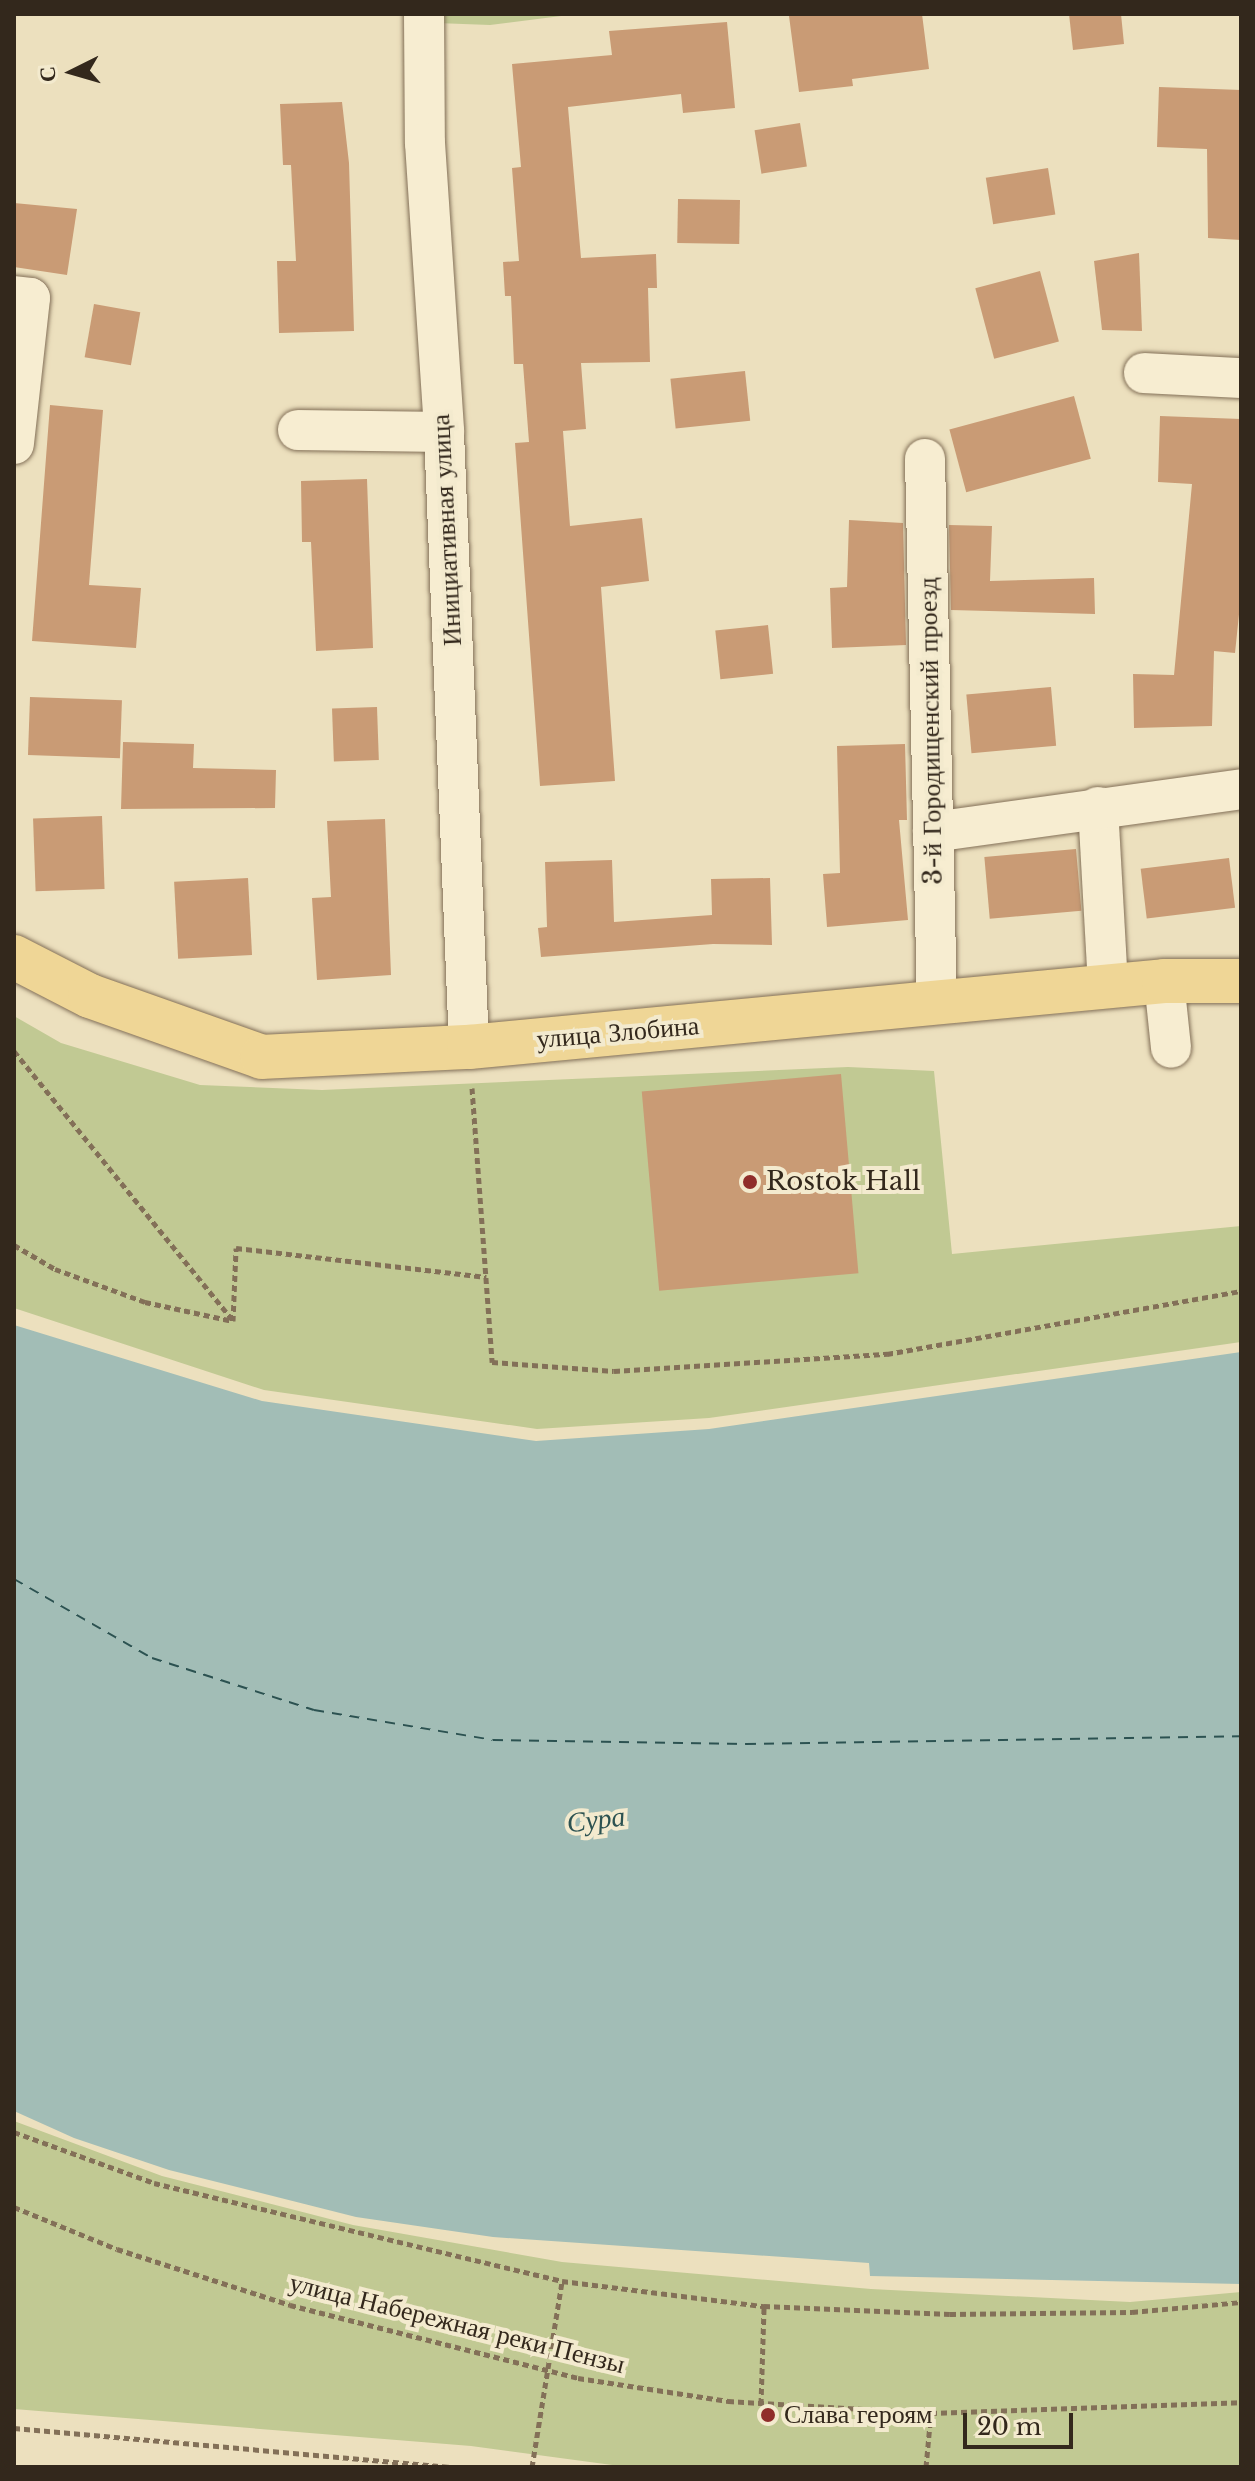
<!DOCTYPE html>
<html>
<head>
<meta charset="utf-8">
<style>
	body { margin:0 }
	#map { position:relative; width:1255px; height:2481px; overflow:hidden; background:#ece0be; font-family:"Libre Baskerville",serif }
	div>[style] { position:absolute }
	.green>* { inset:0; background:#c1c993 }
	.water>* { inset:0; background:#a2bdb6 }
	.ferry>* { height:2px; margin-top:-1px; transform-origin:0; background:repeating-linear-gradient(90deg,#2c5251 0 10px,transparent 0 18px) }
	.building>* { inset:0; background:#c99b75; transform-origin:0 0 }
	.path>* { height:5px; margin-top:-2.5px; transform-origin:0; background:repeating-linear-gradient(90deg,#837058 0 6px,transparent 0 10px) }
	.roads { filter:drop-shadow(0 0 2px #837058) drop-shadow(0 0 2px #837058) }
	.minor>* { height:40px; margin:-20px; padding:0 20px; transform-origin:20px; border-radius:20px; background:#f7edd1 }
	.major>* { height:44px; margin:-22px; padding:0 22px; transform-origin:22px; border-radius:22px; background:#efd696 }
	.dots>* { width:22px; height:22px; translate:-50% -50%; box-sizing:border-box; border:4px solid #f3eace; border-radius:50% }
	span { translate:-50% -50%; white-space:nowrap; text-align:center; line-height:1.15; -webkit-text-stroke:8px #f3eace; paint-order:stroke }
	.street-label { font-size:26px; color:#33281c }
	.poi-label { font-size:26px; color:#33281c }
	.left { translate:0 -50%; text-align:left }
	.water-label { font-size:28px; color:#2c5251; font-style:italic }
	.frame { position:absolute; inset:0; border:16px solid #33281c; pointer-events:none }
	.north { position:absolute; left:32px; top:32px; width:80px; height:80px; -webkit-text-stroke:6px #f3eace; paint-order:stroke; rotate:265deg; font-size:22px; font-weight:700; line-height:32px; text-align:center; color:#33281c }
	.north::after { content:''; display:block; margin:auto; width:28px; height:36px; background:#33281c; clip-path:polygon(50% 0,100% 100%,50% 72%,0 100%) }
	.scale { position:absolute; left:963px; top:2413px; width:110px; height:36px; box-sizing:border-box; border:4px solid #33281c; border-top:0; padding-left:10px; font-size:24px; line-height:28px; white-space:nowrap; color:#33281c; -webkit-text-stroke:6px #f3eace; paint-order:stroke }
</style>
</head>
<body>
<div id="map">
	<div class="green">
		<i style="clip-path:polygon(436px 14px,577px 14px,490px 25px,436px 23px)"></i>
		<i style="clip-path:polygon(14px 1016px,61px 1043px,200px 1085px,322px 1090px,848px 1067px,934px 1071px,952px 1254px,1241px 1226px,1241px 1342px,709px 1418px,537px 1429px,264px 1390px,14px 1308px)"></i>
		<i style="clip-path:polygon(14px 2121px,162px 2176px,353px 2225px,562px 2262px,871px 2289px,1130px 2302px,1241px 2292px,1241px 2467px,627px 2467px,471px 2446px,14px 2409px)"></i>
	</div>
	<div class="water">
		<i style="clip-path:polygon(14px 1325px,262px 1401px,536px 1441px,709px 1429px,1241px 1352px,1241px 2284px,870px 2276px,869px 2263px,493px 2237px,356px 2217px,169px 2170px,74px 2138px,14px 2111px)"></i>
	</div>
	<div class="ferry">
		<i style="left:14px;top:1579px;width:159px;rotate:29.8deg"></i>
		<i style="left:152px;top:1658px;width:170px;rotate:17.8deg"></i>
		<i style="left:314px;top:1710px;width:181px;rotate:9.5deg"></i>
		<i style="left:493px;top:1740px;width:253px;rotate:0.9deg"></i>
		<i style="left:746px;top:1744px;width:495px;rotate:-0.9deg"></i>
	</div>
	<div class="building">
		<i style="clip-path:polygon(837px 14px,922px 14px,929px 69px,852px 79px,853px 86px,799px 92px,789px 16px)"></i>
		<i style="clip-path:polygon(1069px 14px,1121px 14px,1124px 44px,1073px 50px)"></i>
		<i style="clip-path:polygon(727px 22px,735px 108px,683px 113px,681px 94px,568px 107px,581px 258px,656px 254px,657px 288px,648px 288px,650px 362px,581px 363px,586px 429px,563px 431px,570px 526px,642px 518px,649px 581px,601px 587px,615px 781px,540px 786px,515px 443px,529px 442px,523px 364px,514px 364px,511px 296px,505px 296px,503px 262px,519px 261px,512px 168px,521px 167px,512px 64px,612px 55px,609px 31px)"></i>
		<i style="clip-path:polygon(1159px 87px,1241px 90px,1241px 240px,1208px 238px,1207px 149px,1157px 147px)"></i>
		<i style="clip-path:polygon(342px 102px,349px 163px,354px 331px,279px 333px,277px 261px,296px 261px,291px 165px,283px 165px,280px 104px)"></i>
		<i style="left:800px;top:123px;width:44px;height:46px;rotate:81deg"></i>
		<i style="left:1048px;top:168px;width:47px;height:63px;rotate:81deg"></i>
		<i style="left:678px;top:199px;width:62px;height:44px;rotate:1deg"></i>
		<i style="clip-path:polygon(14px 203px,77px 209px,67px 275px,14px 267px)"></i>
		<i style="clip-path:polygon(1139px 253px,1142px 331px,1102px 330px,1094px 261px)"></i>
		<i style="left:1040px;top:271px;width:73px;height:67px;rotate:75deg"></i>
		<i style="left:94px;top:304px;width:47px;height:54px;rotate:10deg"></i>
		<i style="left:745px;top:371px;width:50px;height:75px;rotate:84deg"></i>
		<i style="left:1074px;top:396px;width:65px;height:129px;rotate:75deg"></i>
		<i style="clip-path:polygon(50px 405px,103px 410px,89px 585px,141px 588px,136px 648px,32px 641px)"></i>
		<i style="clip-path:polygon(1160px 416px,1241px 419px,1241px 595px,1235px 653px,1214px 651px,1212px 726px,1134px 728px,1133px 674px,1174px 675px,1192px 484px,1158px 482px)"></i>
		<i style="clip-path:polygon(367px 479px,373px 648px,316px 651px,311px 542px,302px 542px,301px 481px)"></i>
		<i style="clip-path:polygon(849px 520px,903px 523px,906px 645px,832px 648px,830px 588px,847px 587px)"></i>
		<i style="clip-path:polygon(949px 525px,992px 526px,990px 581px,1094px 578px,1095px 614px,951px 610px)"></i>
		<i style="left:768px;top:625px;width:49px;height:53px;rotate:84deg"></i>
		<i style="left:1051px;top:687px;width:59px;height:85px;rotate:85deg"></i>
		<i style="left:30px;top:697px;width:92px;height:58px;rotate:2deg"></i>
		<i style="left:377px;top:707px;width:53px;height:45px;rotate:88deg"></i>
		<i style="clip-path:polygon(123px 742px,194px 744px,193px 768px,276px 770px,275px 808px,121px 809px)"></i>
		<i style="clip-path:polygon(905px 744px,907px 820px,899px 820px,908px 920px,827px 927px,823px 874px,840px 873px,837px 746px)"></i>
		<i style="left:102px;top:816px;width:73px;height:69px;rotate:88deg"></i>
		<i style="clip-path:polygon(385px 819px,391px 975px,317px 980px,312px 898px,331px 897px,327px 821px)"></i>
		<i style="left:1076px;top:849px;width:62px;height:92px;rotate:85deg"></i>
		<i style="left:1229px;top:858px;width:50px;height:89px;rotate:83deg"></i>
		<i style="clip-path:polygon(612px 860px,614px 922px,712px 915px,711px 879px,770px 878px,772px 945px,713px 944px,541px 957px,538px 928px,547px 927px,545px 862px)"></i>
		<i style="left:248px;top:878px;width:77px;height:74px;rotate:87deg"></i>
		<i style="left:841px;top:1074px;width:200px;height:200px;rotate:85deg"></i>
	</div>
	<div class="path">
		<i style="left:14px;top:1051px;width:347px;rotate:50.9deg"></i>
		<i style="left:472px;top:1088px;width:275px;rotate:85.8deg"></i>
		<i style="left:492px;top:1362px;width:122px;rotate:4.2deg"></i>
		<i style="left:614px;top:1371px;width:274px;rotate:-3.6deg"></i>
		<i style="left:887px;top:1354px;width:360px;rotate:-10.1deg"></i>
		<i style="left:14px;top:1245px;width:48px;rotate:30.3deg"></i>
		<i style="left:55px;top:1269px;width:96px;rotate:20.1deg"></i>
		<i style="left:145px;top:1302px;width:90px;rotate:12.2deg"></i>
		<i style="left:233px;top:1321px;width:73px;rotate:-87.6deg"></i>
		<i style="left:236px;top:1248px;width:252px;rotate:6.6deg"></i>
		<i style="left:14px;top:2132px;width:149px;rotate:20deg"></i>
		<i style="left:154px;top:2183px;width:420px;rotate:13.5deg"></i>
		<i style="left:562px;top:2281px;width:204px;rotate:7.1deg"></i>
		<i style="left:764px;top:2306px;width:186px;rotate:2.5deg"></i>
		<i style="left:950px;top:2314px;width:182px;rotate:-0.6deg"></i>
		<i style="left:1132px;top:2312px;width:109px;rotate:-5.2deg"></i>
		<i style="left:14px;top:2207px;width:111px;rotate:22.2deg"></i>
		<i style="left:117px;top:2249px;width:182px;rotate:17.9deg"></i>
		<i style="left:290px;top:2305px;width:297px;rotate:14.2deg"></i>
		<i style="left:578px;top:2378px;width:152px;rotate:8.7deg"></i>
		<i style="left:728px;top:2401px;width:203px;rotate:3.4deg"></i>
		<i style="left:931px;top:2413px;width:310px;rotate:-2deg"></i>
		<i style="left:761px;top:2404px;width:98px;rotate:-88.2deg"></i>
		<i style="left:14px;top:2428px;width:438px;rotate:5.1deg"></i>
		<i style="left:532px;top:2467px;width:188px;rotate:-80.8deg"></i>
		<i style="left:926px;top:2467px;width:54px;rotate:-84.7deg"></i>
	</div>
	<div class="roads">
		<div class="minor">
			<i style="left:424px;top:14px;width:129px;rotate:89.6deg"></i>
			<i style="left:425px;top:143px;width:290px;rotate:86.2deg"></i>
			<i style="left:444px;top:432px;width:616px;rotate:87.67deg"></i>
			<i style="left:14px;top:296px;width:16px;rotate:7deg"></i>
			<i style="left:30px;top:298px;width:147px;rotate:96.3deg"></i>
			<i style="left:1144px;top:373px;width:97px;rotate:3deg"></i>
			<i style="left:298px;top:430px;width:146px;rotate:0.8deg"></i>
			<i style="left:925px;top:459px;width:545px;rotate:88.74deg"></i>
			<i style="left:1098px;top:807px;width:180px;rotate:86.8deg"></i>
			<i style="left:933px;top:832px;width:311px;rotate:-7.9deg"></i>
			<i style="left:1164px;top:981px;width:67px;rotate:84deg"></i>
		</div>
		<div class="major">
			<i style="left:14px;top:957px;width:85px;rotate:27.2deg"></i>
			<i style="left:90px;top:996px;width:182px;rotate:19.5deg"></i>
			<i style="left:262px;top:1057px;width:207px;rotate:-2.8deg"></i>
			<i style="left:469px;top:1047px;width:698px;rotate:-5.42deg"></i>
			<i style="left:1164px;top:981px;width:77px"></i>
		</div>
	</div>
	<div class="dots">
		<i style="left:750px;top:1182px;background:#902d2a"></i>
		<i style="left:768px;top:2415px;background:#902d2a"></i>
	</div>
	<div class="street-label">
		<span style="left:447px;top:530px;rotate:-93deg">Инициативная улица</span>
		<span style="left:931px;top:731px;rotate:-91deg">3-й Городищенский проезд</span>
		<span style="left:618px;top:1033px;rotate:-5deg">улица Злобина</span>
		<span style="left:457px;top:2324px;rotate:14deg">улица Набережная реки Пензы</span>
	</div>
	<div class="poi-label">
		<span class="left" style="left:766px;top:1182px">Rostok Hall</span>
		<span class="left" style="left:784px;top:2415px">Слава героям</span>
	</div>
	<div class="water-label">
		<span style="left:596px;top:1820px;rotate:-7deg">Сура</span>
	</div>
	<div class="frame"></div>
	<div class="north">С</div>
	<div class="scale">20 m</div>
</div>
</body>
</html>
